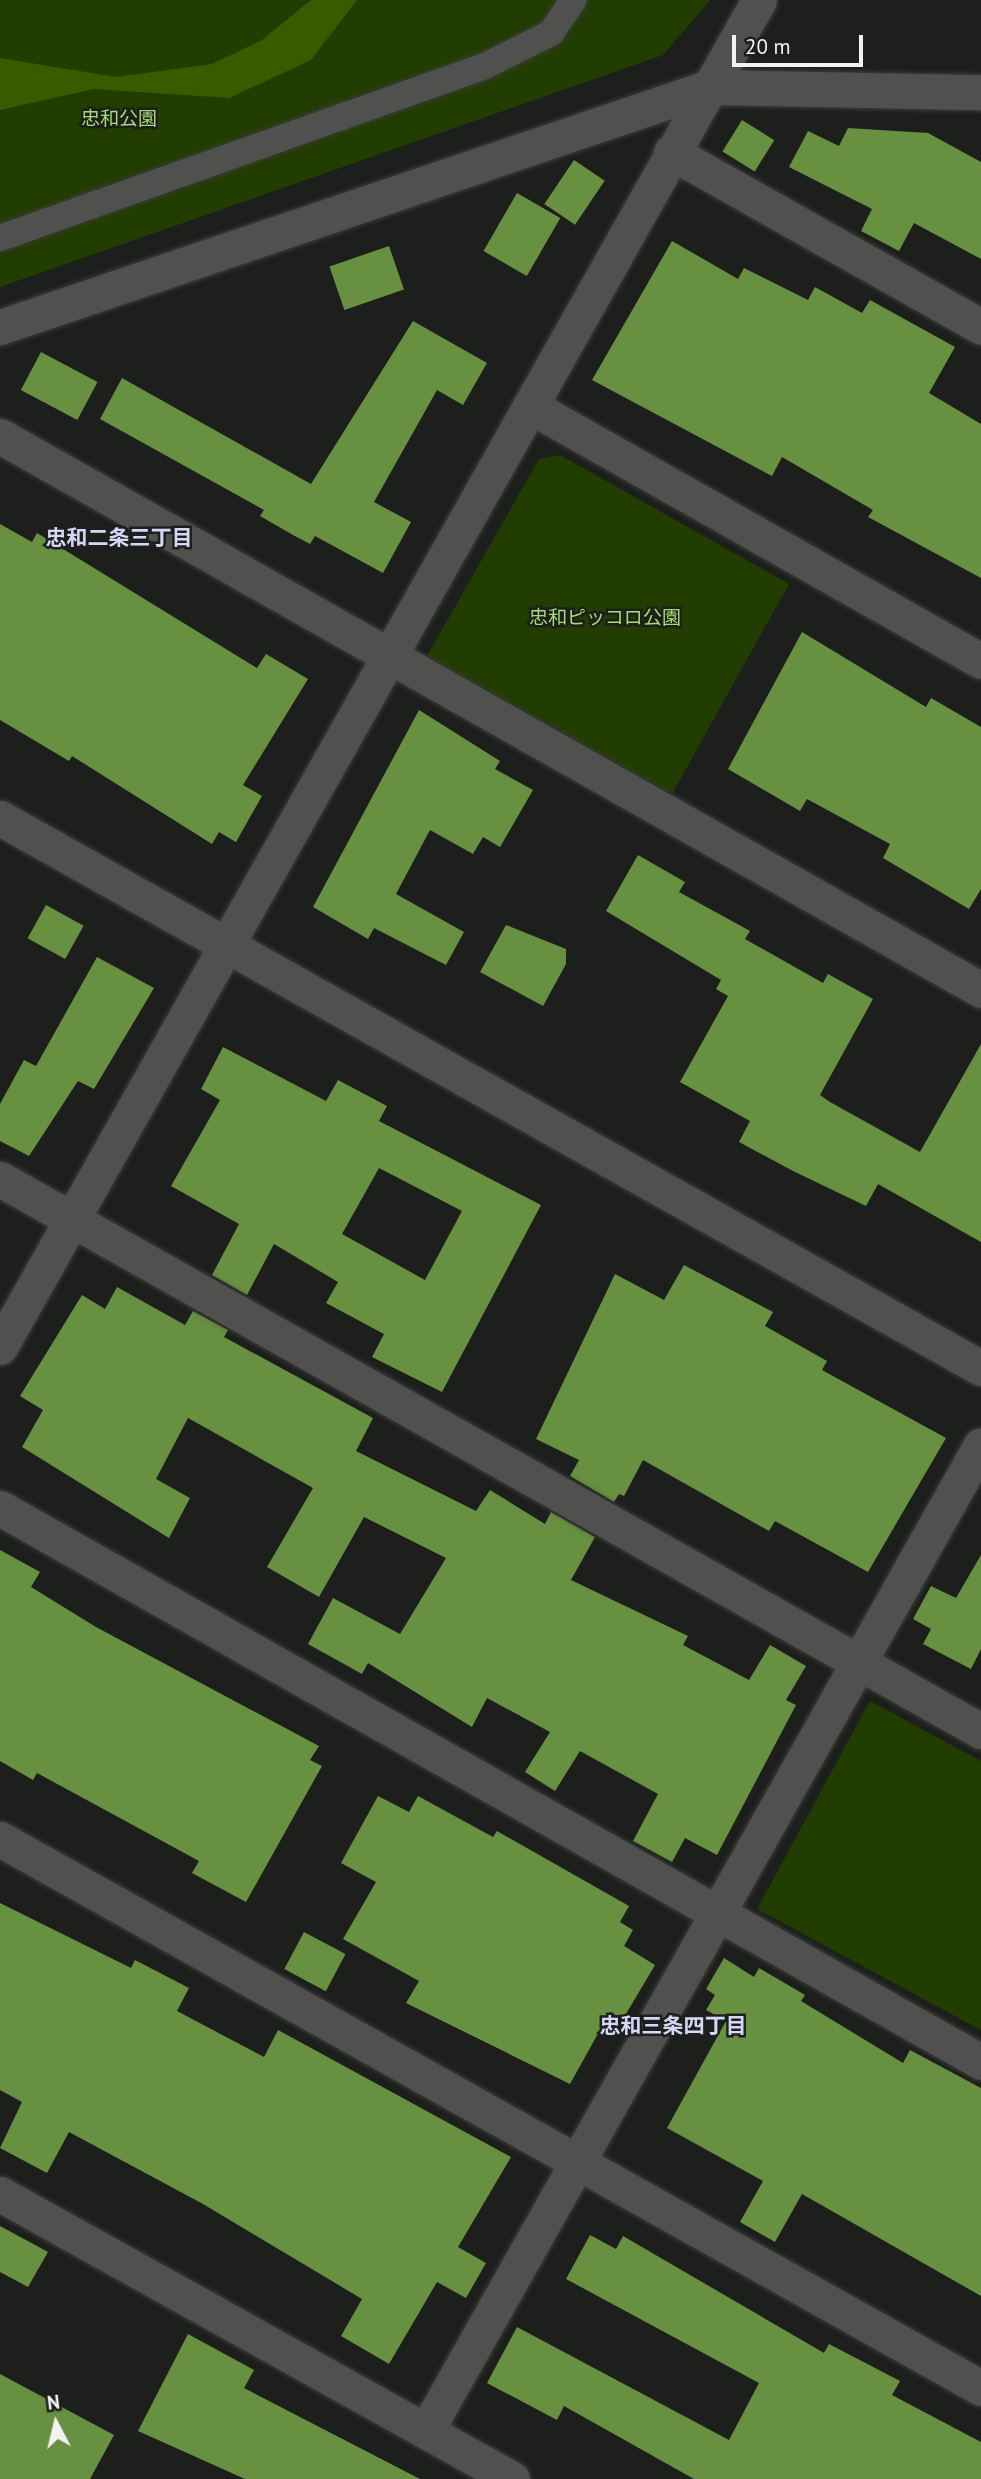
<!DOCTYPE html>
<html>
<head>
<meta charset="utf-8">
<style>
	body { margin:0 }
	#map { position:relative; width:981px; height:2479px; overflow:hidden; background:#1d1f1c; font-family:"PT Sans","Noto Sans JP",sans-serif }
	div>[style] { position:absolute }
	.green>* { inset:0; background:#223d00 }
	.water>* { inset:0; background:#375c00 }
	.building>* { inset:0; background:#679040; transform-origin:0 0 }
	.roads { filter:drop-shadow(0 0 2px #3b3d3a) drop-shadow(0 0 2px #3b3d3a) }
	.pedestrian>* { height:26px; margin:-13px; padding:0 13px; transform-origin:13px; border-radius:13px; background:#50514f }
	.minor>* { height:35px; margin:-17.5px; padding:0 17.5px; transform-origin:17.5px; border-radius:17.5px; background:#50514f }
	span { translate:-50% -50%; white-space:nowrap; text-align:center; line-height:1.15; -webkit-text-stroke:5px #1d1f1c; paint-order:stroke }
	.park-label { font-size:19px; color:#a6dd72 }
	.neighbourhood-label { font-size:21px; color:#d5d7f4; font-weight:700 }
	.north { position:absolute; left:21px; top:2388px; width:70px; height:70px; -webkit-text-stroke:5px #1d1f1c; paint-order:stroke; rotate:353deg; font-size:19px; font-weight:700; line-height:28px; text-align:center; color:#f2f3f1 }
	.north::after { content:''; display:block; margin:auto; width:24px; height:32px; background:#f2f3f1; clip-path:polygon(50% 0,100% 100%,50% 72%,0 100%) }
	.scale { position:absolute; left:732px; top:35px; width:131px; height:32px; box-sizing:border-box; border:4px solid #f2f3f1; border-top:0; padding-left:9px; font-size:21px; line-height:24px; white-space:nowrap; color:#f2f3f1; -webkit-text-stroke:5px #1d1f1c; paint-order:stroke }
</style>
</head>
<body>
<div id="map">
	<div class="green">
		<i style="clip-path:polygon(0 0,710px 0,663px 55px,0 287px)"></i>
		<i style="clip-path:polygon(560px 455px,789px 584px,672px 794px,427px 656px,539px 459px)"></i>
		<i style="clip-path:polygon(870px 1701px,981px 1761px,981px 2030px,757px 1909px)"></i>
	</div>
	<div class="water">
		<i style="clip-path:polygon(311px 0,357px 0,311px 60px,229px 98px,94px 89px,0 110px,0 58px,116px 77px,212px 64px,262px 40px)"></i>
	</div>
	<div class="building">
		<i style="left:742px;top:120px;width:38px;height:37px;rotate:32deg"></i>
		<i style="clip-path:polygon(848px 128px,928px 133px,981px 162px,981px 259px,914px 223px,899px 251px,861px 231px,872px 209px,789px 167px,808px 131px,839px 146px)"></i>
		<i style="left:574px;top:160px;width:37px;height:53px;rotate:34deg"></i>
		<i style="left:517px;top:193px;width:50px;height:67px;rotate:30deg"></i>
		<i style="clip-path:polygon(672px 241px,738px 279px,744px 268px,808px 300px,815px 287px,862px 313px,870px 300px,955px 347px,929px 393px,981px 424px,981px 578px,868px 517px,873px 510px,782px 457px,772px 476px,592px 380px)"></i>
		<i style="left:389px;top:246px;width:46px;height:63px;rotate:71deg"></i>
		<i style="clip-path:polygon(413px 321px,487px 363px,463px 405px,437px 390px,374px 502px,411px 522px,383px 573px,315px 536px,310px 544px,293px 535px,260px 516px,264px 510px,100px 419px,122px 378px,311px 484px)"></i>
		<i style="left:41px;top:352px;width:64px;height:43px;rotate:28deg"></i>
		<i style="clip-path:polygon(0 524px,32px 542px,37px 533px,257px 668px,266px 654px,308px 679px,243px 785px,262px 796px,236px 842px,219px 832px,212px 844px,72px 756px,69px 761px,0 720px)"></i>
		<i style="clip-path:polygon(802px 632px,926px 707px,931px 698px,981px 727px,981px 889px,969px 909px,883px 858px,890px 844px,807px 799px,800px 811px,728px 769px)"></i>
		<i style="clip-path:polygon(419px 710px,500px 761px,495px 769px,533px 790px,500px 847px,483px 837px,473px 854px,430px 830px,396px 894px,464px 932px,446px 965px,374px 928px,368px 939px,313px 907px)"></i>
		<i style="clip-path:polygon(638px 855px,685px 882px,679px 892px,750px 931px,745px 939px,823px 983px,828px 974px,873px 999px,820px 1095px,830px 1102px,920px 1152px,981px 1044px,981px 1242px,878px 1184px,866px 1206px,793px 1171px,739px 1142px,750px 1121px,680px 1082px,728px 996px,716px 989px,721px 980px,606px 911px)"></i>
		<i style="left:46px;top:905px;width:43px;height:38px;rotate:29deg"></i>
		<i style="clip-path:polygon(506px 925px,566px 949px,566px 964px,543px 1006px,480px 972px)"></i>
		<i style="clip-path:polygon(97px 957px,154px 988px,94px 1089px,78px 1081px,29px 1156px,0 1141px,0 1104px,24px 1060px,36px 1066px)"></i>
		<i style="clip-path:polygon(evenodd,223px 1047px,326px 1101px,338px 1080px,387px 1106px,379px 1121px,541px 1205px,442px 1392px,372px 1357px,384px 1334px,326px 1303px,338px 1282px,274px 1244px,247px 1295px,212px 1275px,239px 1224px,171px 1186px,220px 1100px,201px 1089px,223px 1047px,379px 1168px,462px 1211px,425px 1280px,342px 1234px,379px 1168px)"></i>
		<i style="clip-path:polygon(684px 1265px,773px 1312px,765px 1326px,827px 1361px,822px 1370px,946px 1438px,868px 1572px,775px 1521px,769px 1531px,643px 1460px,624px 1496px,619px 1494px,614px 1502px,570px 1476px,579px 1460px,536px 1439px,615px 1274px,664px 1300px)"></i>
		<i style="clip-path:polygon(117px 1287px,185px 1325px,193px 1311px,228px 1330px,224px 1337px,373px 1418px,356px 1451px,476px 1511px,490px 1490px,545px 1524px,551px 1512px,595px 1537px,571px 1580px,688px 1636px,683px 1645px,749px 1680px,770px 1645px,806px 1666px,786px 1700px,796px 1705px,717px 1855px,685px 1838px,672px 1862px,633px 1841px,658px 1794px,580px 1751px,555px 1791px,525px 1772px,550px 1732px,487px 1698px,472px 1727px,368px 1663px,362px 1674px,308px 1644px,333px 1598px,400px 1634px,446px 1558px,364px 1517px,319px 1597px,267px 1567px,313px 1488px,188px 1418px,156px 1479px,190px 1498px,169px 1538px,22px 1447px,43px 1410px,20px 1396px,82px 1295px,105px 1309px)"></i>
		<i style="clip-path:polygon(0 1550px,40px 1572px,31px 1587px,96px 1627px,319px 1746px,310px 1760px,322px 1766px,246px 1902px,192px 1873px,199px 1861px,37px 1773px,33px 1780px,0 1761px)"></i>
		<i style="clip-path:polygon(981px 1555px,981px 1649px,971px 1669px,923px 1644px,931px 1629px,913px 1619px,931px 1586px,956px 1598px)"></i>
		<i style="clip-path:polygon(378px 1796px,409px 1812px,418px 1796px,493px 1837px,497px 1831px,629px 1906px,620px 1922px,633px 1930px,624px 1946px,655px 1965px,623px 2019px,610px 2012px,570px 2084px,406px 2003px,419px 1981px,343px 1939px,376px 1882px,341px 1863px)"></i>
		<i style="clip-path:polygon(0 1903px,131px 1968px,135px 1960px,189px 1988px,177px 2011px,264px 2057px,278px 2030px,511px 2157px,458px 2247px,486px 2263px,466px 2298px,437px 2282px,389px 2364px,341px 2336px,362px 2299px,203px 2204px,69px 2132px,47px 2173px,0 2148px,22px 2102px,0 2090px)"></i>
		<i style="left:304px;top:1932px;width:47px;height:42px;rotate:28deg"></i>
		<i style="clip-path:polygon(724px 1958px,754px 1977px,759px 1968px,805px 1995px,801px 2001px,903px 2063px,910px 2050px,981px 2088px,981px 2296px,802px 2194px,775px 2242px,740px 2222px,763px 2181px,667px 2128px,726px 2021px,706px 2010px,715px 1995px,706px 1989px)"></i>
		<i style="clip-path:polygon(0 2226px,48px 2252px,28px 2287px,0 2272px)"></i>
		<i style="clip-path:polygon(590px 2235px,616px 2249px,623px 2236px,824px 2353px,829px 2344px,900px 2381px,892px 2395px,981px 2442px,981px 2479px,694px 2479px,564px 2406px,557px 2420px,487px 2383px,517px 2327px,729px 2440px,759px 2383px,566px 2279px)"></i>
		<i style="clip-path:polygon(188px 2334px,254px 2370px,244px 2388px,420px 2479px,245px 2479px,138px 2431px)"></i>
		<i style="clip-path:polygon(0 2374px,114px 2435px,90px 2479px,0 2479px)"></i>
	</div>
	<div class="roads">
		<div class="pedestrian">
			<i style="left:0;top:238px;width:515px;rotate:-19.53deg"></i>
			<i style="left:485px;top:66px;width:74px;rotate:-26.6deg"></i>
			<i style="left:551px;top:33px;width:40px;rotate:-56deg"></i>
		</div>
		<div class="minor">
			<i style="left:671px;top:152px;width:356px;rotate:29.4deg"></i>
			<i style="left:0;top:327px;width:749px;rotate:-18.68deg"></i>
			<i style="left:710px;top:87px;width:271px;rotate:1.1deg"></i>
			<i style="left:530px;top:406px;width:518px;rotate:29.48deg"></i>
			<i style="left:0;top:436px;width:1127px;rotate:29.45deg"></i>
			<i style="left:0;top:818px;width:1125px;rotate:29.28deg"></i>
			<i style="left:0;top:1179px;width:1126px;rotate:29.37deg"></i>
			<i style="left:0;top:1347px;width:1546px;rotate:-60.6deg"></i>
			<i style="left:0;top:1508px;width:1127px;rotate:29.45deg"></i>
			<i style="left:0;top:1839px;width:1124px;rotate:29.23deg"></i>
			<i style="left:0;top:2194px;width:586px;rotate:29.1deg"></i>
			<i style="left:426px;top:2431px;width:1131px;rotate:-60.63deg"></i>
		</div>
	</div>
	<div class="park-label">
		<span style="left:119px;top:119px">忠和公園</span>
		<span style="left:605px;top:618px">忠和ピッコロ公園</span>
	</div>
	<div class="neighbourhood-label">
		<span style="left:119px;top:538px">忠和二条三丁目</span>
		<span style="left:673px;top:2026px">忠和三条四丁目</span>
	</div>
	<div class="north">N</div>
	<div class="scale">20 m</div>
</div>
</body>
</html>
